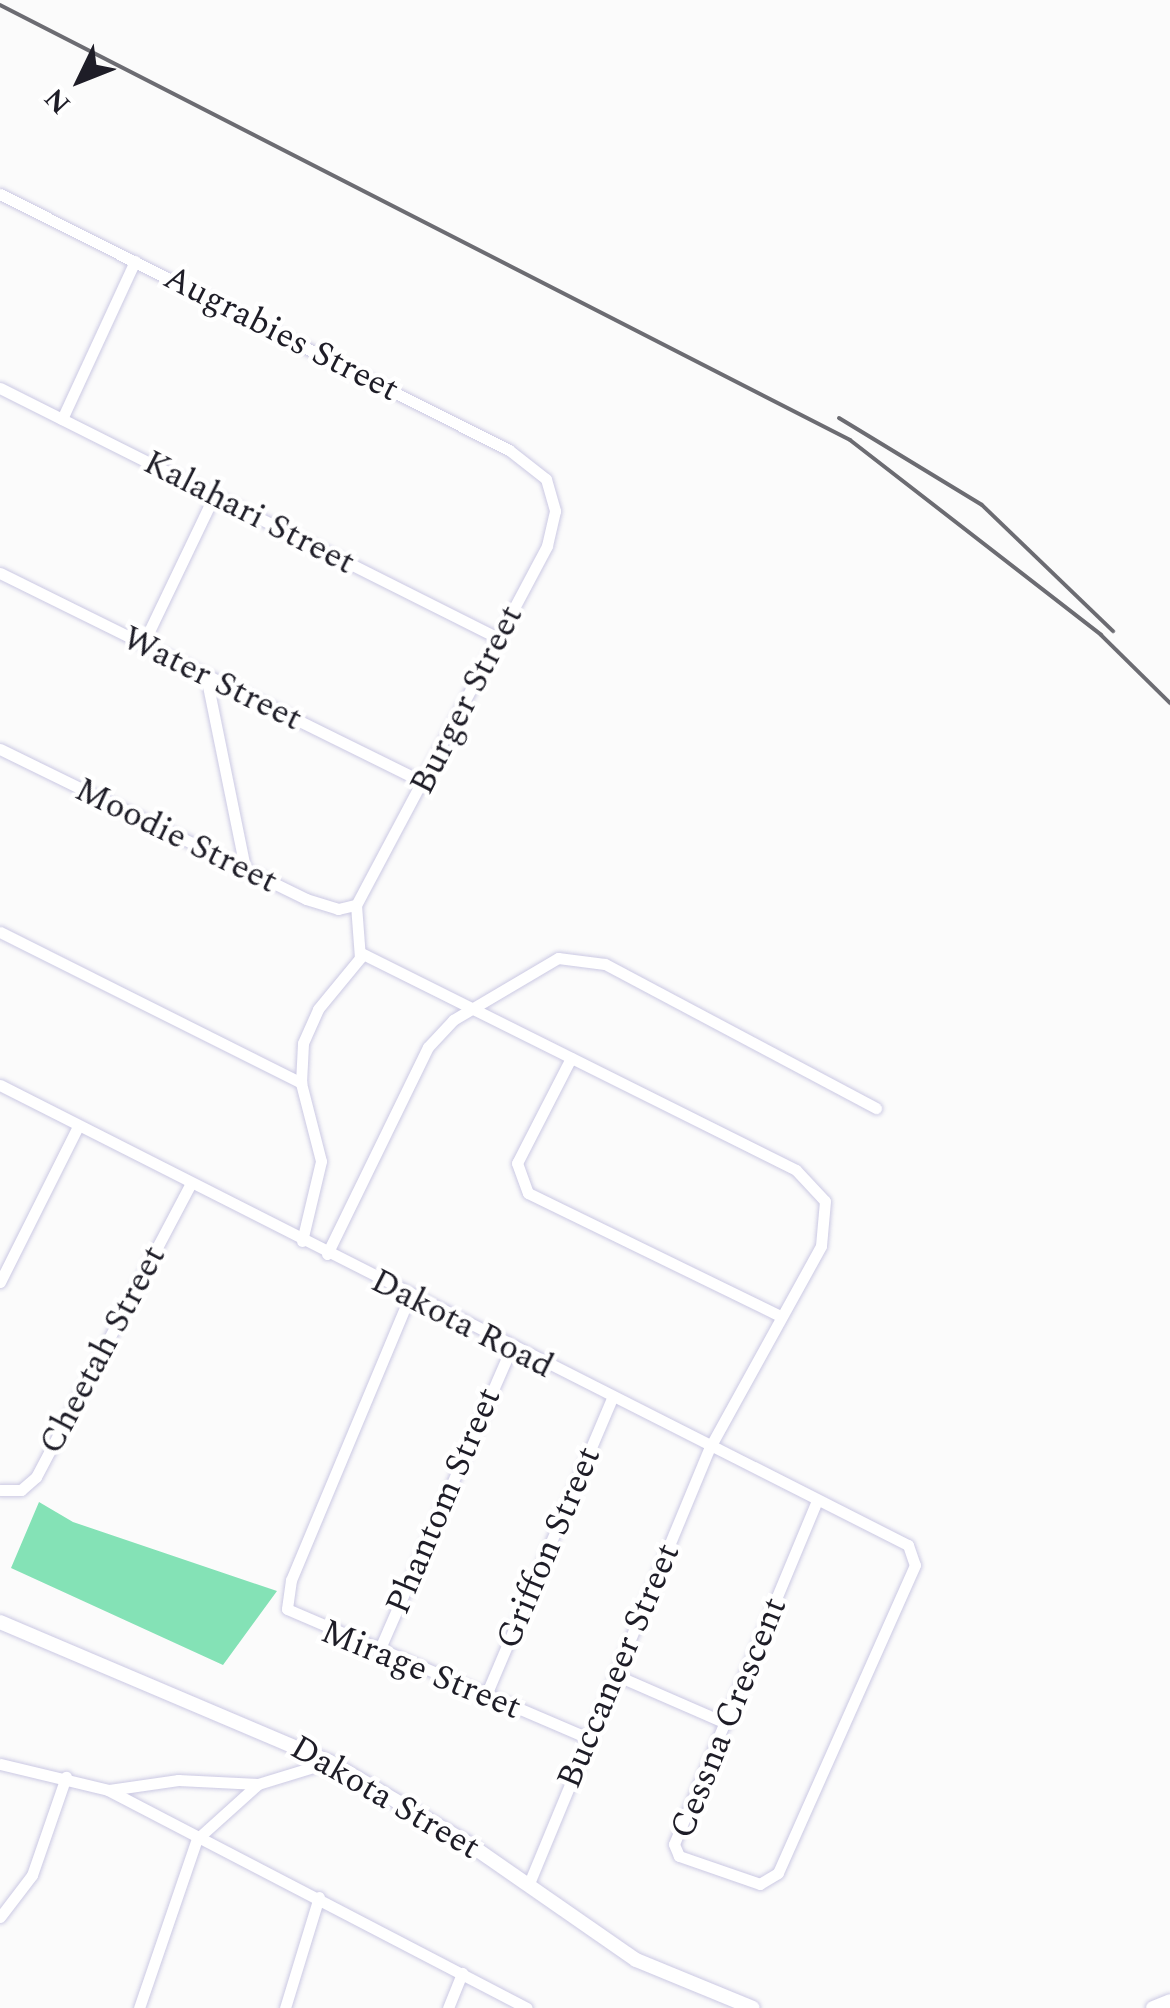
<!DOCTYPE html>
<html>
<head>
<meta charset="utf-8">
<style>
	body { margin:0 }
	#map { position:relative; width:1170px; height:2008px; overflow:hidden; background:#fbfbfb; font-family:Spectral,serif }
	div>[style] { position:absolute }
	.green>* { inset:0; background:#84e2b6 }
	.roads { filter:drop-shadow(0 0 2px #cbc9e3) drop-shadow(0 0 2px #cbc9e3) }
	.minor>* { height:11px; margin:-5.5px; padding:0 5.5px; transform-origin:5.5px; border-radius:5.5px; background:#fff }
	.tertiary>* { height:14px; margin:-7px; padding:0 7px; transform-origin:7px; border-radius:7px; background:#fff }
	.rail>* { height:4px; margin:-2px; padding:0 2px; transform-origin:2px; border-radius:2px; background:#6c6c72 }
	span { translate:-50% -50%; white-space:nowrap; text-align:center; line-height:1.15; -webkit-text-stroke:9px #fff; paint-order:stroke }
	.street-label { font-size:35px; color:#1e1d27 }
	.north { position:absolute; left:30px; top:30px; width:100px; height:100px; -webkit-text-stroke:8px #fff; paint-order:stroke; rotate:227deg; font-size:28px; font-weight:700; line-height:40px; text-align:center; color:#1e1d27 }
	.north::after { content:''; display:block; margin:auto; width:35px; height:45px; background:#1e1d27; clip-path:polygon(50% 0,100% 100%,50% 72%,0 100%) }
</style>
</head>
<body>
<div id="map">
	<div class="green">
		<i style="clip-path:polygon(39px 1502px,73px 1522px,277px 1591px,223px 1665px,11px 1568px)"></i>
	</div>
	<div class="roads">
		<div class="minor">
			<i style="left:0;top:194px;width:570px;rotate:26.7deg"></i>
			<i style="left:509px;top:450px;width:47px;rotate:38.1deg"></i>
			<i style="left:546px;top:479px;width:33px;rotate:74deg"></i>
			<i style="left:555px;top:511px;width:36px;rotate:103deg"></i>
			<i style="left:547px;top:546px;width:407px;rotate:118deg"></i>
			<i style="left:0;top:388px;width:557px;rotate:26.66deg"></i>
			<i style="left:62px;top:419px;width:174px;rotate:-65.2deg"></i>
			<i style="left:0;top:573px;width:474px;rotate:26.3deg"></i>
			<i style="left:143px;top:644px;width:164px;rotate:-64.4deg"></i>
			<i style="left:206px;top:676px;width:200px;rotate:78.5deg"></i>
			<i style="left:0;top:749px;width:341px;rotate:26.1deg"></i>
			<i style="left:306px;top:899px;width:34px;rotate:17deg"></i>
			<i style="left:338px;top:909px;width:18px;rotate:-13deg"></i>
			<i style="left:0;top:932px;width:337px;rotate:26.6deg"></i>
			<i style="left:361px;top:953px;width:486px;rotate:26.5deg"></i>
			<i style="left:796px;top:1170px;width:42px;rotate:46.9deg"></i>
			<i style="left:825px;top:1201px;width:45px;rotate:95.1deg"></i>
			<i style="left:821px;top:1246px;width:232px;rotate:118.9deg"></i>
			<i style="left:709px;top:1449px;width:471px;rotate:112.5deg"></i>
			<i style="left:571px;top:1058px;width:118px;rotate:117.2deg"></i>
			<i style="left:517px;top:1163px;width:32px;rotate:70deg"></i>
			<i style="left:528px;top:1193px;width:280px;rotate:26deg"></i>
			<i style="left:0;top:1085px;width:1018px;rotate:26.87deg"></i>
			<i style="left:908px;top:1545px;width:21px;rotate:71deg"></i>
			<i style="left:915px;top:1565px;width:337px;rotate:114deg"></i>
			<i style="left:778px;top:1873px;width:21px;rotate:149deg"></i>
			<i style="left:760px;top:1884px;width:86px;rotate:-160.9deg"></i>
			<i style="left:679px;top:1856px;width:13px;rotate:-113deg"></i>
			<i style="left:674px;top:1844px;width:373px;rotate:-67.4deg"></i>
			<i style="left:302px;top:1241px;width:82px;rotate:-76.6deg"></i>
			<i style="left:321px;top:1161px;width:81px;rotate:-104.4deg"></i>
			<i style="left:301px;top:1083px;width:40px;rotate:-87.1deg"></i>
			<i style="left:303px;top:1043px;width:37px;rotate:-66deg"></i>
			<i style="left:318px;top:1009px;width:66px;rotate:-50.5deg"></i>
			<i style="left:360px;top:958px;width:53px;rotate:-94.3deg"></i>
			<i style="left:327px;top:1254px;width:230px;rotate:-64deg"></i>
			<i style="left:428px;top:1047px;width:37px;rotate:-47deg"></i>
			<i style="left:453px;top:1020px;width:122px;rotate:-30.6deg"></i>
			<i style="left:558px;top:958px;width:47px;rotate:7.3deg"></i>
			<i style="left:605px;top:964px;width:307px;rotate:28deg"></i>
			<i style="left:0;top:1282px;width:174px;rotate:-63.4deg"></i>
			<i style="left:409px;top:1298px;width:306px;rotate:112.7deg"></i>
			<i style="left:291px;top:1580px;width:29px;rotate:98deg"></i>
			<i style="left:287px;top:1609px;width:331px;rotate:23.2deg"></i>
			<i style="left:0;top:1490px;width:21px"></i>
			<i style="left:21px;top:1490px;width:20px;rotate:-41deg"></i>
			<i style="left:36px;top:1477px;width:330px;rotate:-62.2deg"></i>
			<i style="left:378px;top:1653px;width:332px;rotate:-66.4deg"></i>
			<i style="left:620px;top:1677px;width:116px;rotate:23.5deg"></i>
			<i style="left:486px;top:1695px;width:320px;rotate:-67deg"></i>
			<i style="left:0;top:1764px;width:111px;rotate:13.5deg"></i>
			<i style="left:108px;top:1790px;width:472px;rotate:27.5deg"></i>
			<i style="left:109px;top:1790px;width:70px;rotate:-8.2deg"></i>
			<i style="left:178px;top:1780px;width:80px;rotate:2.9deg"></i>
			<i style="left:258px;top:1784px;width:75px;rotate:-17deg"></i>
			<i style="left:0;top:1917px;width:53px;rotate:-52.7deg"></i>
			<i style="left:32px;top:1875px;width:104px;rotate:-70.9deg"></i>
			<i style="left:139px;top:2008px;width:179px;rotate:-71.1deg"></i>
			<i style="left:197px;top:1839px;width:82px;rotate:-42deg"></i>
			<i style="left:285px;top:2008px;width:116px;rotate:-73deg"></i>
			<i style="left:448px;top:2008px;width:38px;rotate:-68deg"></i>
		</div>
		<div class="tertiary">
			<i style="left:0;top:1622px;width:358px;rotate:23deg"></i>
			<i style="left:330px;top:1762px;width:161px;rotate:30.5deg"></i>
			<i style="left:469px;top:1844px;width:203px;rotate:34.8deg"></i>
			<i style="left:636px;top:1960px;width:126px;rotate:22.3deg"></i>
			<i style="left:1153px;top:2008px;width:18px;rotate:-22deg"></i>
		</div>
	</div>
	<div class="rail">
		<i style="left:0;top:5px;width:955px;rotate:27.1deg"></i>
		<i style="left:850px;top:440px;width:318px;rotate:37.8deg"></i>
		<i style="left:1101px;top:635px;width:97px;rotate:44.6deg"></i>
		<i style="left:839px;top:418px;width:167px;rotate:31.3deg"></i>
		<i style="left:982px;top:505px;width:182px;rotate:43.9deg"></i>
	</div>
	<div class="street-label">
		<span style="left:281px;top:334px;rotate:27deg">Augrabies Street</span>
		<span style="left:249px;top:513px;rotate:27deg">Kalahari Street</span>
		<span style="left:212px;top:679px;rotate:26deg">Water Street</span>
		<span style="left:467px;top:700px;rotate:-63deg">Burger Street</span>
		<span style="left:176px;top:836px;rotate:26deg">Moodie Street</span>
		<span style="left:462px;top:1324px;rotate:27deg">Dakota Road</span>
		<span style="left:103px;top:1350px;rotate:-62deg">Cheetah Street</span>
		<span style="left:444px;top:1501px;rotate:-67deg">Phantom Street</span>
		<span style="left:549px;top:1548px;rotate:-67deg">Griffon Street</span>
		<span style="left:619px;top:1666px;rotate:-67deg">Buccaneer Street</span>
		<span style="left:421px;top:1670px;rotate:22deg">Mirage Street</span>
		<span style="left:729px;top:1718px;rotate:-68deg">Cessna Crescent</span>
		<span style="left:385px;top:1798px;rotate:30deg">Dakota Street</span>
	</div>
	<div class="north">N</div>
</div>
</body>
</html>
